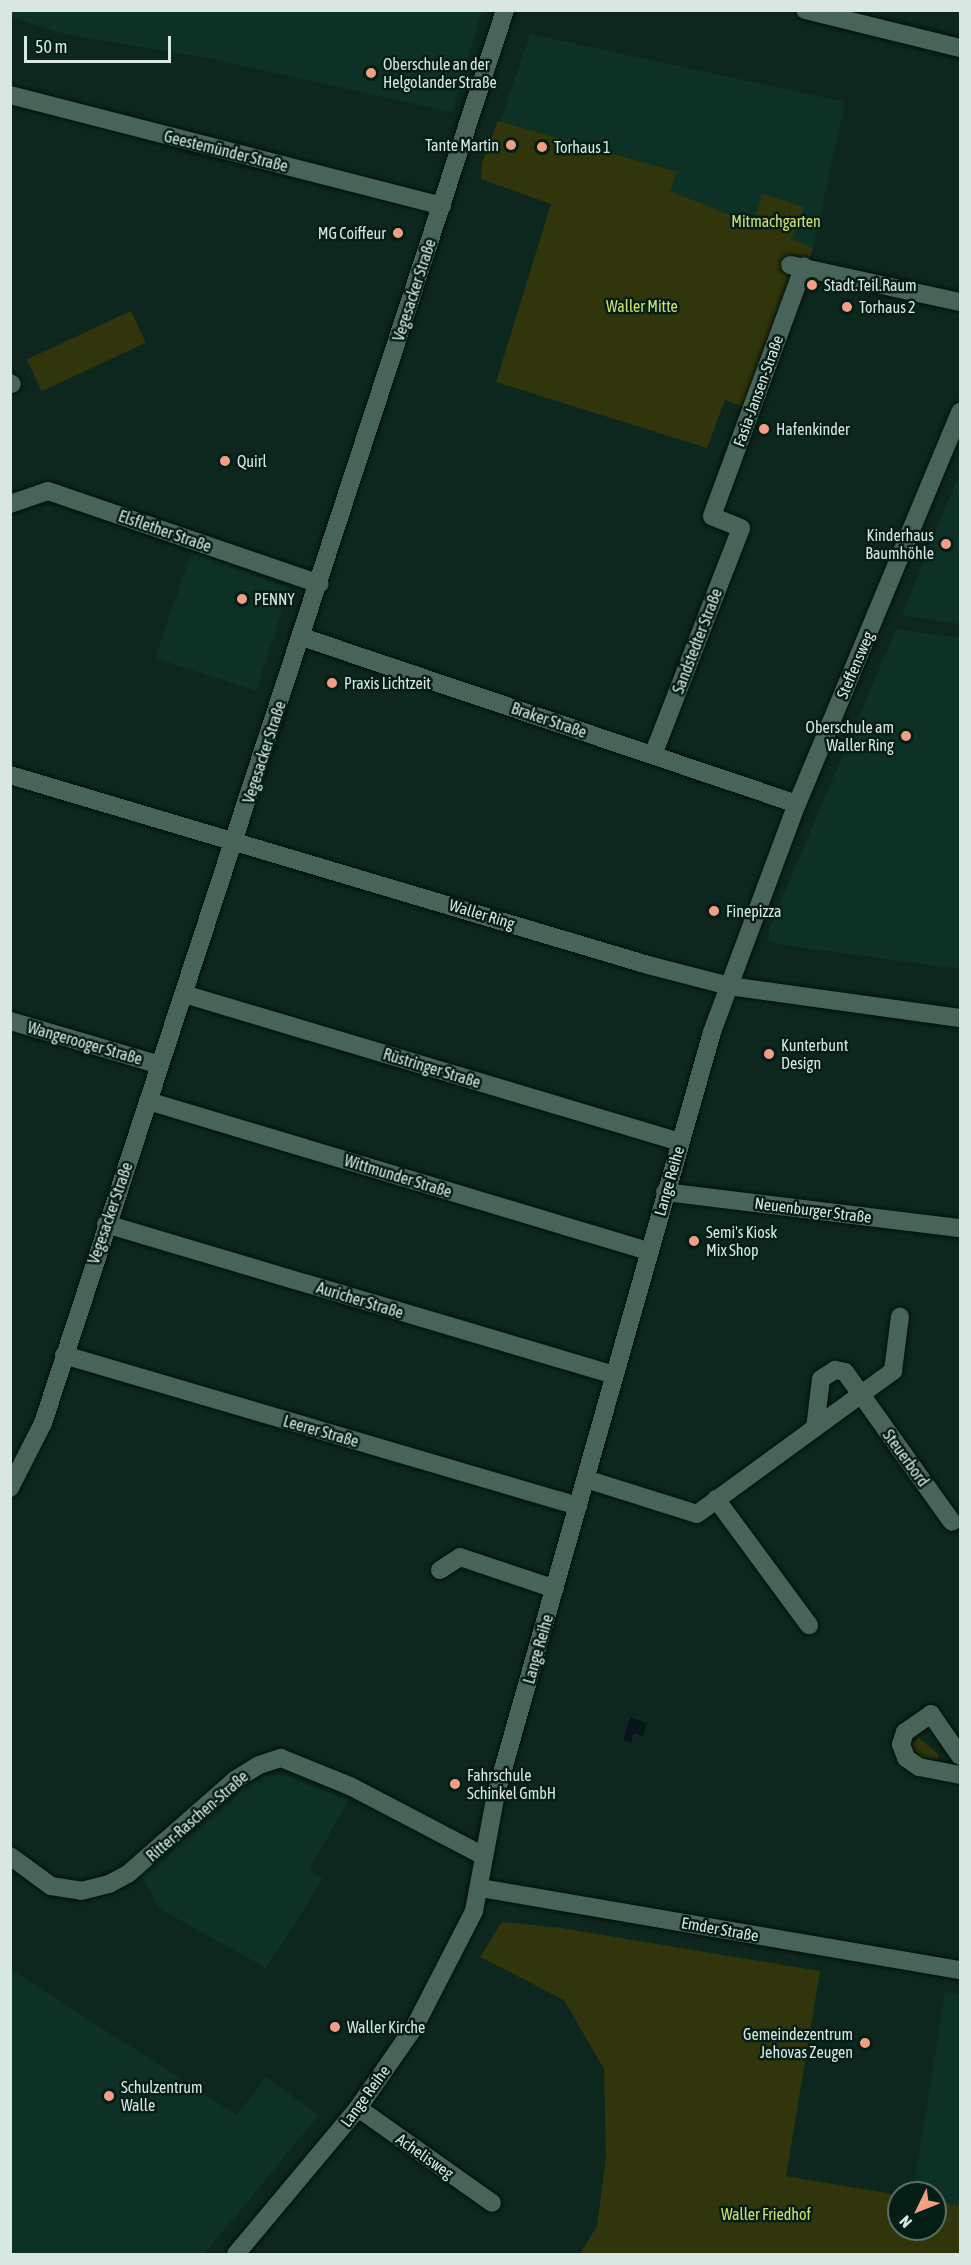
<!DOCTYPE html>
<html>
<head>
<meta charset="utf-8">
<style>
	body { margin:0 }
	#map { position:relative; width:971px; height:2265px; overflow:hidden; background:#0e271e; font-family:"Asap Condensed",sans-serif }
	div>[style] { position:absolute }
	.built>* { inset:0; background:#0d3125 }
	.green>* { inset:0; background:#30350c; transform-origin:0 0 }
	.water>* { inset:0; background:#08161b }
	.roads { filter:drop-shadow(0 0 2px #001008) drop-shadow(0 0 2px #001008) }
	.street>* { height:18px; margin:-9px; padding:0 9px; transform-origin:9px; border-radius:9px; background:#486358 }
	.secondary>* { height:18px; margin:-9px; padding:0 9px; transform-origin:9px; border-radius:9px; background:#486358 }
	.dots>* { width:16px; height:16px; translate:-50% -50%; box-sizing:border-box; border:3px solid #051e15; border-radius:50% }
	span { translate:-50% -50%; white-space:nowrap; text-align:center; line-height:1.15; -webkit-text-stroke:5px #051e15; paint-order:stroke }
	.poi-label { font-size:16px; color:#d8e7e1 }
	.left { translate:0 -50%; text-align:left }
	.right { translate:-100% -50%; text-align:right }
	.street-label { font-size:16px; color:#d8e7e1 }
	.park-label { font-size:16px; color:#d0e16e }
	.frame { position:absolute; inset:0; border:12px solid #d8e7e1; pointer-events:none }
	.north { position:absolute; left:887px; top:2181px; width:60px; height:60px; box-sizing:border-box; background:#051e15; border:2px solid #596e67; border-radius:50%; rotate:227deg; font-size:16px; font-weight:700; line-height:24px; text-align:center; color:#d8e7e1 }
	.north::after { content:''; display:block; margin:auto; width:21px; height:27px; background:#f39f83; clip-path:polygon(50% 0,100% 100%,50% 72%,0 100%) }
	.scale { position:absolute; left:24px; top:36px; width:147px; height:27px; box-sizing:border-box; border:3px solid #d8e7e1; border-top:0; padding-left:8px; font-size:18px; line-height:21px; white-space:nowrap; color:#d8e7e1; -webkit-text-stroke:4px #051e15; paint-order:stroke }
</style>
</head>
<body>
<div id="map">
	<div class="built">
		<i style="clip-path:polygon(10px 11px,11px 10px,482px 11px,452px 112px,217px 60px,61px 33px,11px 17px)"></i>
		<i style="clip-path:polygon(530px 34px,845px 102px,813px 248px,670px 191px,676px 172px,500px 122px)"></i>
		<i style="clip-path:polygon(960px 472px,960px 624px,902px 615px)"></i>
		<i style="clip-path:polygon(192px 551px,286px 587px,288px 593px,256px 691px,155px 658px)"></i>
		<i style="clip-path:polygon(896px 629px,960px 638px,960px 969px,783px 945px,768px 940px,770px 927px)"></i>
		<i style="clip-path:polygon(284px 1775px,349px 1800px,309px 1870px,323px 1879px,266px 1968px,160px 1909px,140px 1874px,238px 1788px,266px 1776px)"></i>
		<i style="clip-path:polygon(10px 1969px,237px 2115px,266px 2077px,319px 2115px,204px 2254px,11px 2254px)"></i>
		<i style="clip-path:polygon(945px 1992px,960px 1994px,960px 2206px,935px 2202px,935px 2193px,913px 2193px)"></i>
	</div>
	<div class="green">
		<i style="clip-path:polygon(498px 121px,677px 172px,670px 191px,753px 224px,763px 194px,804px 207px,791px 239px,813px 248px,755px 411px,725px 400px,707px 448px,496px 382px,551px 204px,481px 179px,482px 163px)"></i>
		<i style="left:131px;top:311px;width:35px;height:115px;rotate:65deg"></i>
		<i style="clip-path:polygon(919px 1738px,937px 1753px,939px 1759px,914px 1757px,909px 1745px)"></i>
		<i style="clip-path:polygon(502px 1922px,562px 1928px,820px 1971px,786px 2176px,899px 2195px,899px 2229px,935px 2229px,935px 2202px,960px 2206px,960px 2254px,580px 2254px,597px 2226px,606px 2157px,604px 2069px,564px 2000px,480px 1957px)"></i>
	</div>
	<div class="water">
		<i style="clip-path:polygon(630px 1717px,647px 1723px,643px 1736px,634px 1733px,631px 1743px,623px 1740px)"></i>
	</div>
	<div class="roads">
		<div class="street">
			<i style="left:805px;top:10px;width:160px;rotate:13.8deg"></i>
			<i style="left:10px;top:95px;width:446px;rotate:14.4deg"></i>
			<i style="left:790px;top:265px;width:174px;rotate:12.3deg"></i>
			<i style="left:10px;top:383px;width:2px;rotate:27deg"></i>
			<i style="left:10px;top:504px;width:40px;rotate:-18.9deg"></i>
			<i style="left:48px;top:491px;width:287px;rotate:18.9deg"></i>
			<i style="left:302px;top:637px;width:522px;rotate:18.64deg"></i>
			<i style="left:653px;top:755px;width:243px;rotate:-68.8deg"></i>
			<i style="left:741px;top:528px;width:31px;rotate:-158deg"></i>
			<i style="left:712px;top:516px;width:266px;rotate:-69.8deg"></i>
			<i style="left:184px;top:994px;width:518px;rotate:16.61deg"></i>
			<i style="left:10px;top:1021px;width:156px;rotate:16.3deg"></i>
			<i style="left:148px;top:1101px;width:522px;rotate:16.7deg"></i>
			<i style="left:665px;top:1192px;width:297px;rotate:7deg"></i>
			<i style="left:106px;top:1224px;width:530px;rotate:16.55deg"></i>
			<i style="left:64px;top:1355px;width:536px;rotate:16.37deg"></i>
			<i style="left:815px;top:1428px;width:49px;rotate:-83deg"></i>
			<i style="left:821px;top:1379px;width:17px;rotate:-33deg"></i>
			<i style="left:835px;top:1370px;width:10px;rotate:11deg"></i>
			<i style="left:845px;top:1372px;width:184px;rotate:54.5deg"></i>
			<i style="left:586px;top:1479px;width:116px;rotate:17.5deg"></i>
			<i style="left:697px;top:1514px;width:243px;rotate:-36.1deg"></i>
			<i style="left:893px;top:1371px;width:55px;rotate:-82.7deg"></i>
			<i style="left:10px;top:1488px;width:73px;rotate:-63.1deg"></i>
			<i style="left:43px;top:1423px;width:1487px;rotate:-71.89deg"></i>
			<i style="left:716px;top:1499px;width:157px;rotate:53.6deg"></i>
			<i style="left:440px;top:1570px;width:24px;rotate:-33deg"></i>
			<i style="left:460px;top:1557px;width:100px;rotate:18.6deg"></i>
			<i style="left:960px;top:1756px;width:51px;rotate:-124.6deg"></i>
			<i style="left:931px;top:1714px;width:32px;rotate:145deg"></i>
			<i style="left:905px;top:1732px;width:13px;rotate:108deg"></i>
			<i style="left:901px;top:1744px;width:15px;rotate:70deg"></i>
			<i style="left:906px;top:1758px;width:16px;rotate:35deg"></i>
			<i style="left:919px;top:1767px;width:42px;rotate:11deg"></i>
			<i style="left:10px;top:1856px;width:51px;rotate:36.2deg"></i>
			<i style="left:51px;top:1886px;width:30px;rotate:9deg"></i>
			<i style="left:81px;top:1891px;width:29px;rotate:-14deg"></i>
			<i style="left:109px;top:1884px;width:21px;rotate:-28deg"></i>
			<i style="left:128px;top:1874px;width:142px;rotate:-41.3deg"></i>
			<i style="left:235px;top:1780px;width:28px;rotate:-32deg"></i>
			<i style="left:259px;top:1765px;width:23px;rotate:-18deg"></i>
			<i style="left:281px;top:1758px;width:74px;rotate:22.1deg"></i>
			<i style="left:350px;top:1786px;width:151px;rotate:27.6deg"></i>
			<i style="left:480px;top:1888px;width:487px;rotate:9.7deg"></i>
			<i style="left:358px;top:2108px;width:164px;rotate:35.3deg"></i>
			<i style="left:236px;top:2254px;width:190px;rotate:-50.1deg"></i>
			<i style="left:358px;top:2108px;width:100px;rotate:-55.2deg"></i>
			<i style="left:415px;top:2026px;width:129px;rotate:-62.8deg"></i>
			<i style="left:474px;top:1911px;width:119px;rotate:-79.4deg"></i>
			<i style="left:496px;top:1794px;width:792px;rotate:-74.17deg"></i>
			<i style="left:712px;top:1032px;width:243px;rotate:-69.6deg"></i>
			<i style="left:797px;top:804px;width:425px;rotate:-67.4deg"></i>
		</div>
		<div class="secondary">
			<i style="left:10px;top:775px;width:666px;rotate:16.58deg"></i>
			<i style="left:648px;top:965px;width:84px;rotate:14.5deg"></i>
			<i style="left:729px;top:986px;width:233px;rotate:7.9deg"></i>
		</div>
	</div>
	<div class="dots">
		<i style="left:371px;top:73px;background:#f39f83"></i>
		<i style="left:511px;top:145px;background:#f39f83"></i>
		<i style="left:542px;top:147px;background:#f39f83"></i>
		<i style="left:398px;top:233px;background:#f39f83"></i>
		<i style="left:812px;top:285px;background:#f39f83"></i>
		<i style="left:847px;top:307px;background:#f39f83"></i>
		<i style="left:764px;top:429px;background:#f39f83"></i>
		<i style="left:225px;top:461px;background:#f39f83"></i>
		<i style="left:946px;top:544px;background:#f39f83"></i>
		<i style="left:242px;top:599px;background:#f39f83"></i>
		<i style="left:332px;top:683px;background:#f39f83"></i>
		<i style="left:906px;top:736px;background:#f39f83"></i>
		<i style="left:714px;top:911px;background:#f39f83"></i>
		<i style="left:769px;top:1054px;background:#f39f83"></i>
		<i style="left:694px;top:1241px;background:#f39f83"></i>
		<i style="left:455px;top:1784px;background:#f39f83"></i>
		<i style="left:335px;top:2027px;background:#f39f83"></i>
		<i style="left:865px;top:2043px;background:#f39f83"></i>
		<i style="left:109px;top:2096px;background:#f39f83"></i>
	</div>
	<div class="poi-label">
		<span class="left" style="left:383px;top:73px">Oberschule an der<br>Helgolander Straße</span>
		<span class="right" style="left:499px;top:145px">Tante Martin</span>
		<span class="left" style="left:554px;top:147px">Torhaus 1</span>
		<span class="right" style="left:386px;top:233px">MG Coiffeur</span>
		<span class="left" style="left:824px;top:285px">Stadt.Teil.Raum</span>
		<span class="left" style="left:859px;top:307px">Torhaus 2</span>
		<span class="left" style="left:776px;top:429px">Hafenkinder</span>
		<span class="left" style="left:237px;top:461px">Quirl</span>
		<span class="right" style="left:934px;top:544px">Kinderhaus<br>Baumhöhle</span>
		<span class="left" style="left:254px;top:599px">PENNY</span>
		<span class="left" style="left:344px;top:683px">Praxis Lichtzeit</span>
		<span class="right" style="left:894px;top:736px">Oberschule am<br>Waller Ring</span>
		<span class="left" style="left:726px;top:911px">Finepizza</span>
		<span class="left" style="left:781px;top:1054px">Kunterbunt<br>Design</span>
		<span class="left" style="left:706px;top:1241px">Semi's Kiosk<br>Mix Shop</span>
		<span class="left" style="left:467px;top:1784px">Fahrschule<br>Schinkel GmbH</span>
		<span class="left" style="left:347px;top:2027px">Waller Kirche</span>
		<span class="right" style="left:853px;top:2043px">Gemeindezentrum<br>Jehovas Zeugen</span>
		<span class="left" style="left:121px;top:2096px">Schulzentrum<br>Walle</span>
	</div>
	<div class="street-label">
		<span style="left:226px;top:151px;rotate:14deg">Geestemünder Straße</span>
		<span style="left:414px;top:290px;rotate:-72deg">Vegesacker Straße</span>
		<span style="left:758px;top:391px;rotate:-70deg">Fasia-Jansen-Straße</span>
		<span style="left:165px;top:531px;rotate:19deg">Elsflether Straße</span>
		<span style="left:697px;top:641px;rotate:-69deg">Sandstedter Straße</span>
		<span style="left:855px;top:665px;rotate:-67deg">Steffensweg</span>
		<span style="left:549px;top:720px;rotate:19deg">Braker Straße</span>
		<span style="left:264px;top:752px;rotate:-72deg">Vegesacker Straße</span>
		<span style="left:482px;top:914px;rotate:17deg">Waller Ring</span>
		<span style="left:85px;top:1043px;rotate:16deg">Wangerooger Straße</span>
		<span style="left:432px;top:1068px;rotate:17deg">Rüstringer Straße</span>
		<span style="left:398px;top:1176px;rotate:17deg">Wittmunder Straße</span>
		<span style="left:669px;top:1181px;rotate:-74deg">Lange Reihe</span>
		<span style="left:813px;top:1210px;rotate:7deg">Neuenburger Straße</span>
		<span style="left:110px;top:1213px;rotate:-71deg">Vegesacker Straße</span>
		<span style="left:360px;top:1300px;rotate:17deg">Auricher Straße</span>
		<span style="left:321px;top:1431px;rotate:16deg">Leerer Straße</span>
		<span style="left:906px;top:1458px;rotate:54deg">Steuerbord</span>
		<span style="left:538px;top:1649px;rotate:-74deg">Lange Reihe</span>
		<span style="left:197px;top:1816px;rotate:-41deg">Ritter-Raschen-Straße</span>
		<span style="left:720px;top:1929px;rotate:10deg">Emder Straße</span>
		<span style="left:365px;top:2096px;rotate:-54deg">Lange Reihe</span>
		<span style="left:425px;top:2156px;rotate:35deg">Achelisweg</span>
	</div>
	<div class="park-label">
		<span style="left:776px;top:221px">Mitmachgarten</span>
		<span style="left:642px;top:306px">Waller Mitte</span>
		<span style="left:766px;top:2214px">Waller Friedhof</span>
	</div>
	<div class="frame"></div>
	<div class="north">N</div>
	<div class="scale">50 m</div>
</div>
</body>
</html>
